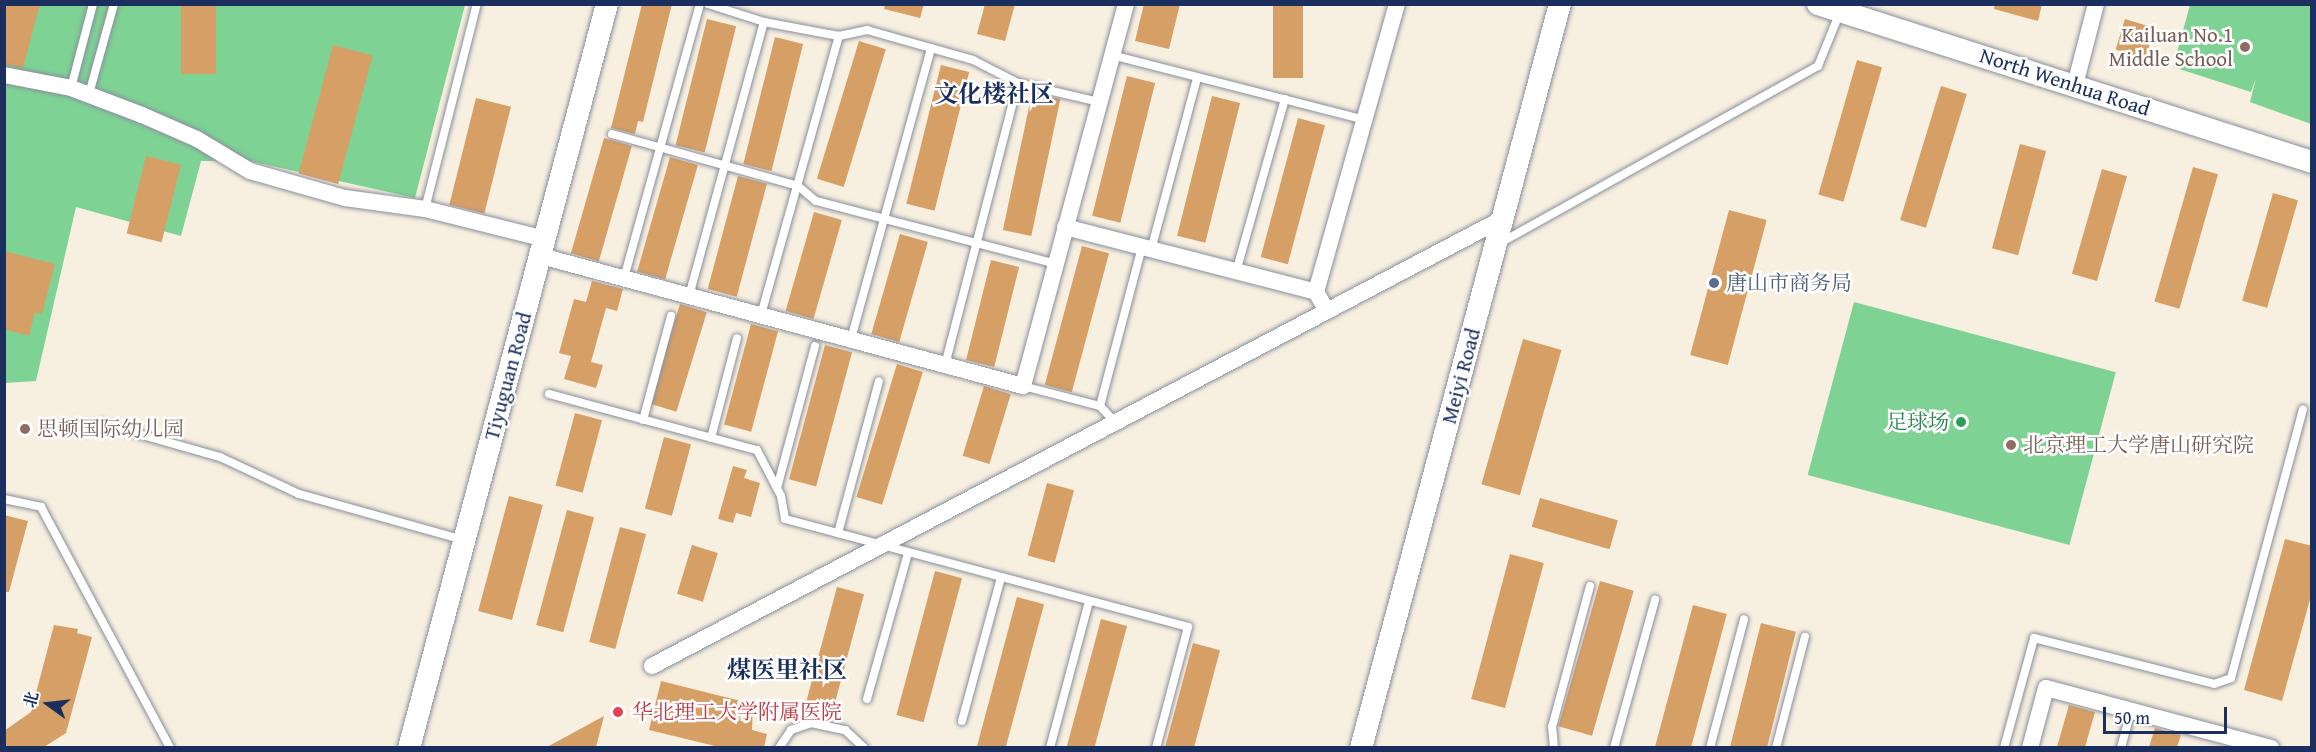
<!DOCTYPE html>
<html>
<head>
<meta charset="utf-8">
<style>
	body { margin:0 }
	#map { position:relative; width:2316px; height:752px; overflow:hidden; background:#f7efdf; font-family:"Gentium Book Plus","Noto Serif SC",serif }
	div>[style] { position:absolute }
	.green>* { inset:0; background:#7ed294; transform-origin:0 0 }
	.building>* { inset:0; background:#d69f66; transform-origin:0 0 }
	.roads { filter:drop-shadow(0 0 2px #898f9e) drop-shadow(0 0 2px #898f9e) }
	.lane>* { height:8px; margin:-4px; padding:0 4px; transform-origin:4px; border-radius:4px; background:#fff }
	.street>* { height:16px; margin:-8px; padding:0 8px; transform-origin:8px; border-radius:8px; background:#fff }
	.secondary>* { height:22px; margin:-11px; padding:0 11px; transform-origin:11px; border-radius:11px; background:#fff }
	.dots>* { width:16px; height:16px; translate:-50% -50%; box-sizing:border-box; border:3px solid #fff; border-radius:50% }
	span { translate:-50% -50%; white-space:nowrap; text-align:center; line-height:1.15; -webkit-text-stroke:5px #fff; paint-order:stroke }
	.education-label { font-size:21px; color:#785e54 }
	.right { translate:-100% -50%; text-align:right }
	.left { translate:0 -50%; text-align:left }
	.street-label { font-size:21px; color:#1b2f5e }
	.service-label { font-size:21px; color:#4e5e75 }
	.leisure-label { font-size:21px; color:#27864d }
	.health-label { font-size:21px; color:#be3a42 }
	.quarter-label { font-size:24px; color:#1b2f5e; font-weight:700 }
	.frame { position:absolute; inset:0; border:6px solid #1b2f5e; pointer-events:none }
	.north { position:absolute; left:18px; top:674px; width:60px; height:60px; -webkit-text-stroke:4px #fff; paint-order:stroke; rotate:285deg; font-size:16px; font-weight:700; line-height:24px; text-align:center; color:#1b2f5e }
	.north::after { content:''; display:block; margin:auto; width:21px; height:27px; background:#1b2f5e; clip-path:polygon(50% 0,100% 100%,50% 72%,0 100%) }
	.scale { position:absolute; left:2103px; top:707px; width:124px; height:27px; box-sizing:border-box; border:3px solid #1b2f5e; border-top:0; padding-left:8px; font-size:18px; line-height:21px; white-space:nowrap; color:#1b2f5e; -webkit-text-stroke:4px #fff; paint-order:stroke }
</style>
</head>
<body>
<div id="map">
	<div class="green">
		<i style="clip-path:polygon(5px 5px,465px 5px,415px 198px,250px 161px,201px 161px,181px 236px,76px 207px,36px 381px,5px 383px)"></i>
		<i style="clip-path:polygon(2190px 5px,2311px 5px,2311px 124px,2250px 102px,2256px 78px,2251px 92px,2173px 67px)"></i>
		<i style="left:1854px;top:302px;width:271px;height:179px;rotate:15deg"></i>
	</div>
	<div class="building">
		<i style="clip-path:polygon(4px 4px,40px 4px,23px 68px,4px 64px)"></i>
		<i style="left:181px;top:4px;width:35px;height:70px"></i>
		<i style="clip-path:polygon(642px 4px,672px 4px,643px 122px,638px 121px,635px 134px,611px 128px)"></i>
		<i style="clip-path:polygon(885px 4px,924px 4px,920px 18px,884px 9px)"></i>
		<i style="clip-path:polygon(985px 4px,1015px 4px,1005px 41px,977px 34px)"></i>
		<i style="clip-path:polygon(1144px 4px,1180px 4px,1169px 49px,1135px 41px)"></i>
		<i style="left:1273px;top:4px;width:30px;height:74px"></i>
		<i style="clip-path:polygon(1995px 4px,2042px 4px,2038px 21px,1994px 9px)"></i>
		<i style="left:707px;top:19px;width:30px;height:130px;rotate:14deg"></i>
		<i style="left:2125px;top:19px;width:31px;height:32px;rotate:17deg"></i>
		<i style="left:775px;top:37px;width:29px;height:131px;rotate:14deg"></i>
		<i style="left:859px;top:41px;width:28px;height:144px;rotate:17deg"></i>
		<i style="left:333px;top:45px;width:41px;height:133px;rotate:15deg"></i>
		<i style="left:1857px;top:60px;width:26px;height:140px;rotate:16deg"></i>
		<i style="left:941px;top:65px;width:29px;height:143px;rotate:14deg"></i>
		<i style="left:1127px;top:76px;width:29px;height:144px;rotate:14deg"></i>
		<i style="left:1941px;top:86px;width:27px;height:140px;rotate:17deg"></i>
		<i style="left:1032px;top:93px;width:29px;height:140px;rotate:12deg"></i>
		<i style="left:1212px;top:96px;width:29px;height:144px;rotate:14deg"></i>
		<i style="left:476px;top:98px;width:36px;height:110px;rotate:14deg"></i>
		<i style="left:1298px;top:118px;width:28px;height:144px;rotate:15deg"></i>
		<i style="left:604px;top:138px;width:29px;height:120px;rotate:16deg"></i>
		<i style="left:2020px;top:144px;width:27px;height:108px;rotate:15deg"></i>
		<i style="left:146px;top:156px;width:36px;height:80px;rotate:14deg"></i>
		<i style="left:670px;top:157px;width:29px;height:119px;rotate:16deg"></i>
		<i style="left:2193px;top:167px;width:26px;height:140px;rotate:16deg"></i>
		<i style="left:2102px;top:169px;width:26px;height:109px;rotate:16deg"></i>
		<i style="left:738px;top:176px;width:30px;height:117px;rotate:15deg"></i>
		<i style="left:2273px;top:193px;width:26px;height:112px;rotate:16deg"></i>
		<i style="left:1729px;top:210px;width:39px;height:150px;rotate:15deg"></i>
		<i style="left:814px;top:212px;width:29px;height:103px;rotate:16deg"></i>
		<i style="left:900px;top:234px;width:29px;height:104px;rotate:16deg"></i>
		<i style="left:1082px;top:246px;width:28px;height:144px;rotate:15deg"></i>
		<i style="clip-path:polygon(4px 251px,55px 264px,42px 314px,35px 312px,29px 336px,4px 329px)"></i>
		<i style="left:991px;top:260px;width:29px;height:103px;rotate:14deg"></i>
		<i style="clip-path:polygon(592px 281px,623px 289px,617px 311px,606px 308px,591px 362px,603px 365px,596px 388px,564px 379px,571px 356px,559px 353px,574px 299px,586px 302px)"></i>
		<i style="left:680px;top:304px;width:28px;height:104px;rotate:17deg"></i>
		<i style="left:751px;top:324px;width:28px;height:104px;rotate:15deg"></i>
		<i style="left:1523px;top:339px;width:40px;height:151px;rotate:16deg"></i>
		<i style="left:825px;top:345px;width:28px;height:139px;rotate:15deg"></i>
		<i style="left:897px;top:364px;width:27px;height:139px;rotate:17deg"></i>
		<i style="left:984px;top:386px;width:28px;height:73px;rotate:17deg"></i>
		<i style="left:575px;top:413px;width:28px;height:75px;rotate:15deg"></i>
		<i style="left:664px;top:437px;width:28px;height:74px;rotate:15deg"></i>
		<i style="clip-path:polygon(733px 466px,747px 470px,744px 478px,760px 483px,751px 517px,736px 513px,733px 523px,718px 519px)"></i>
		<i style="left:1047px;top:483px;width:28px;height:75px;rotate:15deg"></i>
		<i style="left:509px;top:496px;width:35px;height:119px;rotate:15deg"></i>
		<i style="left:1540px;top:498px;width:81px;height:30px;rotate:16deg"></i>
		<i style="left:567px;top:510px;width:28px;height:119px;rotate:15deg"></i>
		<i style="clip-path:polygon(4px 515px,28px 521px,9px 592px,4px 592px)"></i>
		<i style="left:620px;top:527px;width:27px;height:119px;rotate:15deg"></i>
		<i style="clip-path:polygon(2285px 539px,2312px 546px,2312px 592px,2282px 701px,2244px 690px)"></i>
		<i style="left:692px;top:545px;width:27px;height:51px;rotate:17deg"></i>
		<i style="left:1510px;top:554px;width:35px;height:150px;rotate:15deg"></i>
		<i style="left:935px;top:571px;width:28px;height:149px;rotate:15deg"></i>
		<i style="left:1600px;top:581px;width:35px;height:151px;rotate:16deg"></i>
		<i style="left:837px;top:587px;width:28px;height:118px;rotate:15deg"></i>
		<i style="left:1017px;top:597px;width:28px;height:155px;rotate:15deg"></i>
		<i style="left:1693px;top:605px;width:35px;height:147px;rotate:15deg"></i>
		<i style="left:1101px;top:619px;width:27px;height:133px;rotate:15deg"></i>
		<i style="left:1761px;top:623px;width:36px;height:128px;rotate:14deg"></i>
		<i style="clip-path:polygon(54px 625px,78px 629px,77px 633px,92px 637px,66px 733px,44px 747px,4px 747px,4px 731px,31px 712px)"></i>
		<i style="left:1193px;top:643px;width:28px;height:108px;rotate:15deg"></i>
		<i style="clip-path:polygon(661px 681px,753px 704px,752px 730px,767px 734px,764px 747px,719px 747px,649px 730px)"></i>
		<i style="clip-path:polygon(2069px 705px,2095px 712px,2085px 747px,2057px 747px)"></i>
		<i style="clip-path:polygon(604px 716px,596px 747px,547px 747px)"></i>
		<i style="clip-path:polygon(2155px 728px,2181px 735px,2177px 747px,2149px 747px)"></i>
	</div>
	<div class="roads">
		<div class="lane">
			<i style="left:708px;top:4px;width:59px;rotate:17.8deg"></i>
			<i style="left:764px;top:22px;width:76px;rotate:10.6deg"></i>
			<i style="left:1112px;top:55px;width:261px;rotate:14.4deg"></i>
			<i style="left:71px;top:88px;width:87px;rotate:-75.3deg"></i>
			<i style="left:89px;top:94px;width:93px;rotate:-74.5deg"></i>
			<i style="left:612px;top:134px;width:193px;rotate:15.6deg"></i>
			<i style="left:798px;top:186px;width:23px;rotate:40deg"></i>
			<i style="left:816px;top:201px;width:248px;rotate:14.7deg"></i>
			<i style="left:425px;top:209px;width:211px;rotate:-75.8deg"></i>
			<i style="left:1500px;top:243px;width:364px;rotate:-29.1deg"></i>
			<i style="left:1818px;top:66px;width:58px;rotate:-67.8deg"></i>
			<i style="left:1151px;top:250px;width:178px;rotate:-75deg"></i>
			<i style="left:1236px;top:272px;width:180px;rotate:-74.2deg"></i>
			<i style="left:624px;top:278px;width:284px;rotate:-74.5deg"></i>
			<i style="left:689px;top:296px;width:284px;rotate:-74.7deg"></i>
			<i style="left:761px;top:315px;width:290px;rotate:-74.4deg"></i>
			<i style="left:839px;top:36px;width:29px;rotate:-12deg"></i>
			<i style="left:867px;top:30px;width:110px;rotate:15.8deg"></i>
			<i style="left:973px;top:60px;width:51px;rotate:27.1deg"></i>
			<i style="left:1018px;top:83px;width:83px;rotate:13.2deg"></i>
			<i style="left:851px;top:339px;width:302px;rotate:-74.6deg"></i>
			<i style="left:945px;top:365px;width:291px;rotate:-75.5deg"></i>
			<i style="left:1023px;top:386px;width:80px;rotate:14.6deg"></i>
			<i style="left:1100px;top:406px;width:22px;rotate:47deg"></i>
			<i style="left:549px;top:394px;width:215px;rotate:15.1deg"></i>
			<i style="left:757px;top:450px;width:52px;rotate:62.4deg"></i>
			<i style="left:781px;top:496px;width:23px;rotate:80deg"></i>
			<i style="left:785px;top:519px;width:417px;rotate:15deg"></i>
			<i style="left:1188px;top:627px;width:125px;rotate:104.8deg"></i>
			<i style="left:1100px;top:406px;width:164px;rotate:-75.2deg"></i>
			<i style="left:643px;top:420px;width:108px;rotate:-74.9deg"></i>
			<i style="left:100px;top:423px;width:125px;rotate:15.8deg"></i>
			<i style="left:220px;top:457px;width:87px;rotate:25.1deg"></i>
			<i style="left:299px;top:494px;width:171px;rotate:15.6deg"></i>
			<i style="left:711px;top:438px;width:103px;rotate:-75.4deg"></i>
			<i style="left:777px;top:488px;width:147px;rotate:-75deg"></i>
			<i style="left:4px;top:499px;width:38px;rotate:12deg"></i>
			<i style="left:41px;top:507px;width:273px;rotate:61.8deg"></i>
			<i style="left:838px;top:533px;width:157px;rotate:-74.9deg"></i>
			<i style="left:867px;top:699px;width:152px;rotate:-74.3deg"></i>
			<i style="left:962px;top:721px;width:149px;rotate:-74.8deg"></i>
			<i style="left:779px;top:748px;width:22px;rotate:-56deg"></i>
			<i style="left:791px;top:730px;width:21px;rotate:-19deg"></i>
			<i style="left:811px;top:723px;width:35px;rotate:12deg"></i>
			<i style="left:845px;top:730px;width:26px;rotate:43deg"></i>
			<i style="left:1050px;top:748px;width:152px;rotate:-75.1deg"></i>
			<i style="left:1554px;top:748px;width:21px;rotate:-95deg"></i>
			<i style="left:1552px;top:727px;width:146px;rotate:-74.9deg"></i>
			<i style="left:1614px;top:748px;width:154px;rotate:-74.5deg"></i>
			<i style="left:1710px;top:748px;width:133px;rotate:-75.2deg"></i>
			<i style="left:1776px;top:748px;width:115px;rotate:-75.4deg"></i>
			<i style="left:2004px;top:748px;width:114px;rotate:-74.7deg"></i>
			<i style="left:2034px;top:638px;width:186px;rotate:14.3deg"></i>
			<i style="left:2214px;top:684px;width:18px;rotate:-19deg"></i>
			<i style="left:2231px;top:678px;width:278px;rotate:-75deg"></i>
			<i style="left:2121px;top:748px;width:38px;rotate:-75deg"></i>
		</div>
		<div class="street">
			<i style="left:4px;top:75px;width:68px;rotate:11deg"></i>
			<i style="left:71px;top:88px;width:76px;rotate:20.8deg"></i>
			<i style="left:142px;top:115px;width:60px;rotate:23.6deg"></i>
			<i style="left:197px;top:139px;width:62px;rotate:31.1deg"></i>
			<i style="left:250px;top:171px;width:99px;rotate:15.9deg"></i>
			<i style="left:345px;top:198px;width:81px;rotate:7.8deg"></i>
			<i style="left:425px;top:209px;width:124px;rotate:14deg"></i>
			<i style="left:2075px;top:85px;width:84px;rotate:-75.5deg"></i>
			<i style="left:1065px;top:227px;width:259px;rotate:14.5deg"></i>
			<i style="left:541px;top:256px;width:499px;rotate:15.1deg"></i>
			<i style="left:1023px;top:386px;width:396px;rotate:-74.9deg"></i>
			<i style="left:1327px;top:311px;width:22px;rotate:-120deg"></i>
			<i style="left:1316px;top:292px;width:299px;rotate:-74.3deg"></i>
			<i style="left:652px;top:666px;width:963px;rotate:-27.74deg"></i>
			<i style="left:2030px;top:748px;width:62px;rotate:-75.1deg"></i>
			<i style="left:2046px;top:688px;width:233px;rotate:14.9deg"></i>
		</div>
		<div class="secondary">
			<i style="left:1818px;top:4px;width:519px;rotate:17.74deg"></i>
			<i style="left:409px;top:748px;width:770px;rotate:-75.1deg"></i>
			<i style="left:1361px;top:748px;width:770px;rotate:-75.03deg"></i>
		</div>
	</div>
	<div class="dots">
		<i style="left:2245px;top:47px;background:#8d6e63"></i>
		<i style="left:1714px;top:283px;background:#5c6f8a"></i>
		<i style="left:1961px;top:422px;background:#2e9e5b"></i>
		<i style="left:25px;top:429px;background:#8d6e63"></i>
		<i style="left:2011px;top:445px;background:#8d6e63"></i>
		<i style="left:618px;top:712px;background:#e0444e"></i>
	</div>
	<div class="education-label">
		<span class="right" style="left:2233px;top:47px">Kailuan No.1<br>Middle School</span>
		<span class="left" style="left:37px;top:429px">思顿国际幼儿园</span>
		<span class="left" style="left:2023px;top:445px">北京理工大学唐山研究院</span>
	</div>
	<div class="street-label">
		<span style="left:2065px;top:82px;rotate:18deg">North Wenhua Road</span>
		<span style="left:508px;top:376px;rotate:-75deg">Tiyuguan Road</span>
		<span style="left:1461px;top:376px;rotate:-75deg">Meiyi Road</span>
	</div>
	<div class="service-label">
		<span class="left" style="left:1726px;top:283px">唐山市商务局</span>
	</div>
	<div class="leisure-label">
		<span class="right" style="left:1949px;top:422px">足球场</span>
	</div>
	<div class="health-label">
		<span class="left" style="left:632px;top:712px">华北理工大学附属医院</span>
	</div>
	<div class="quarter-label">
		<span style="left:994px;top:94px">文化楼社区</span>
		<span style="left:787px;top:670px">煤医里社区</span>
	</div>
	<div class="frame"></div>
	<div class="north">北</div>
	<div class="scale">50 m</div>
</div>
</body>
</html>
